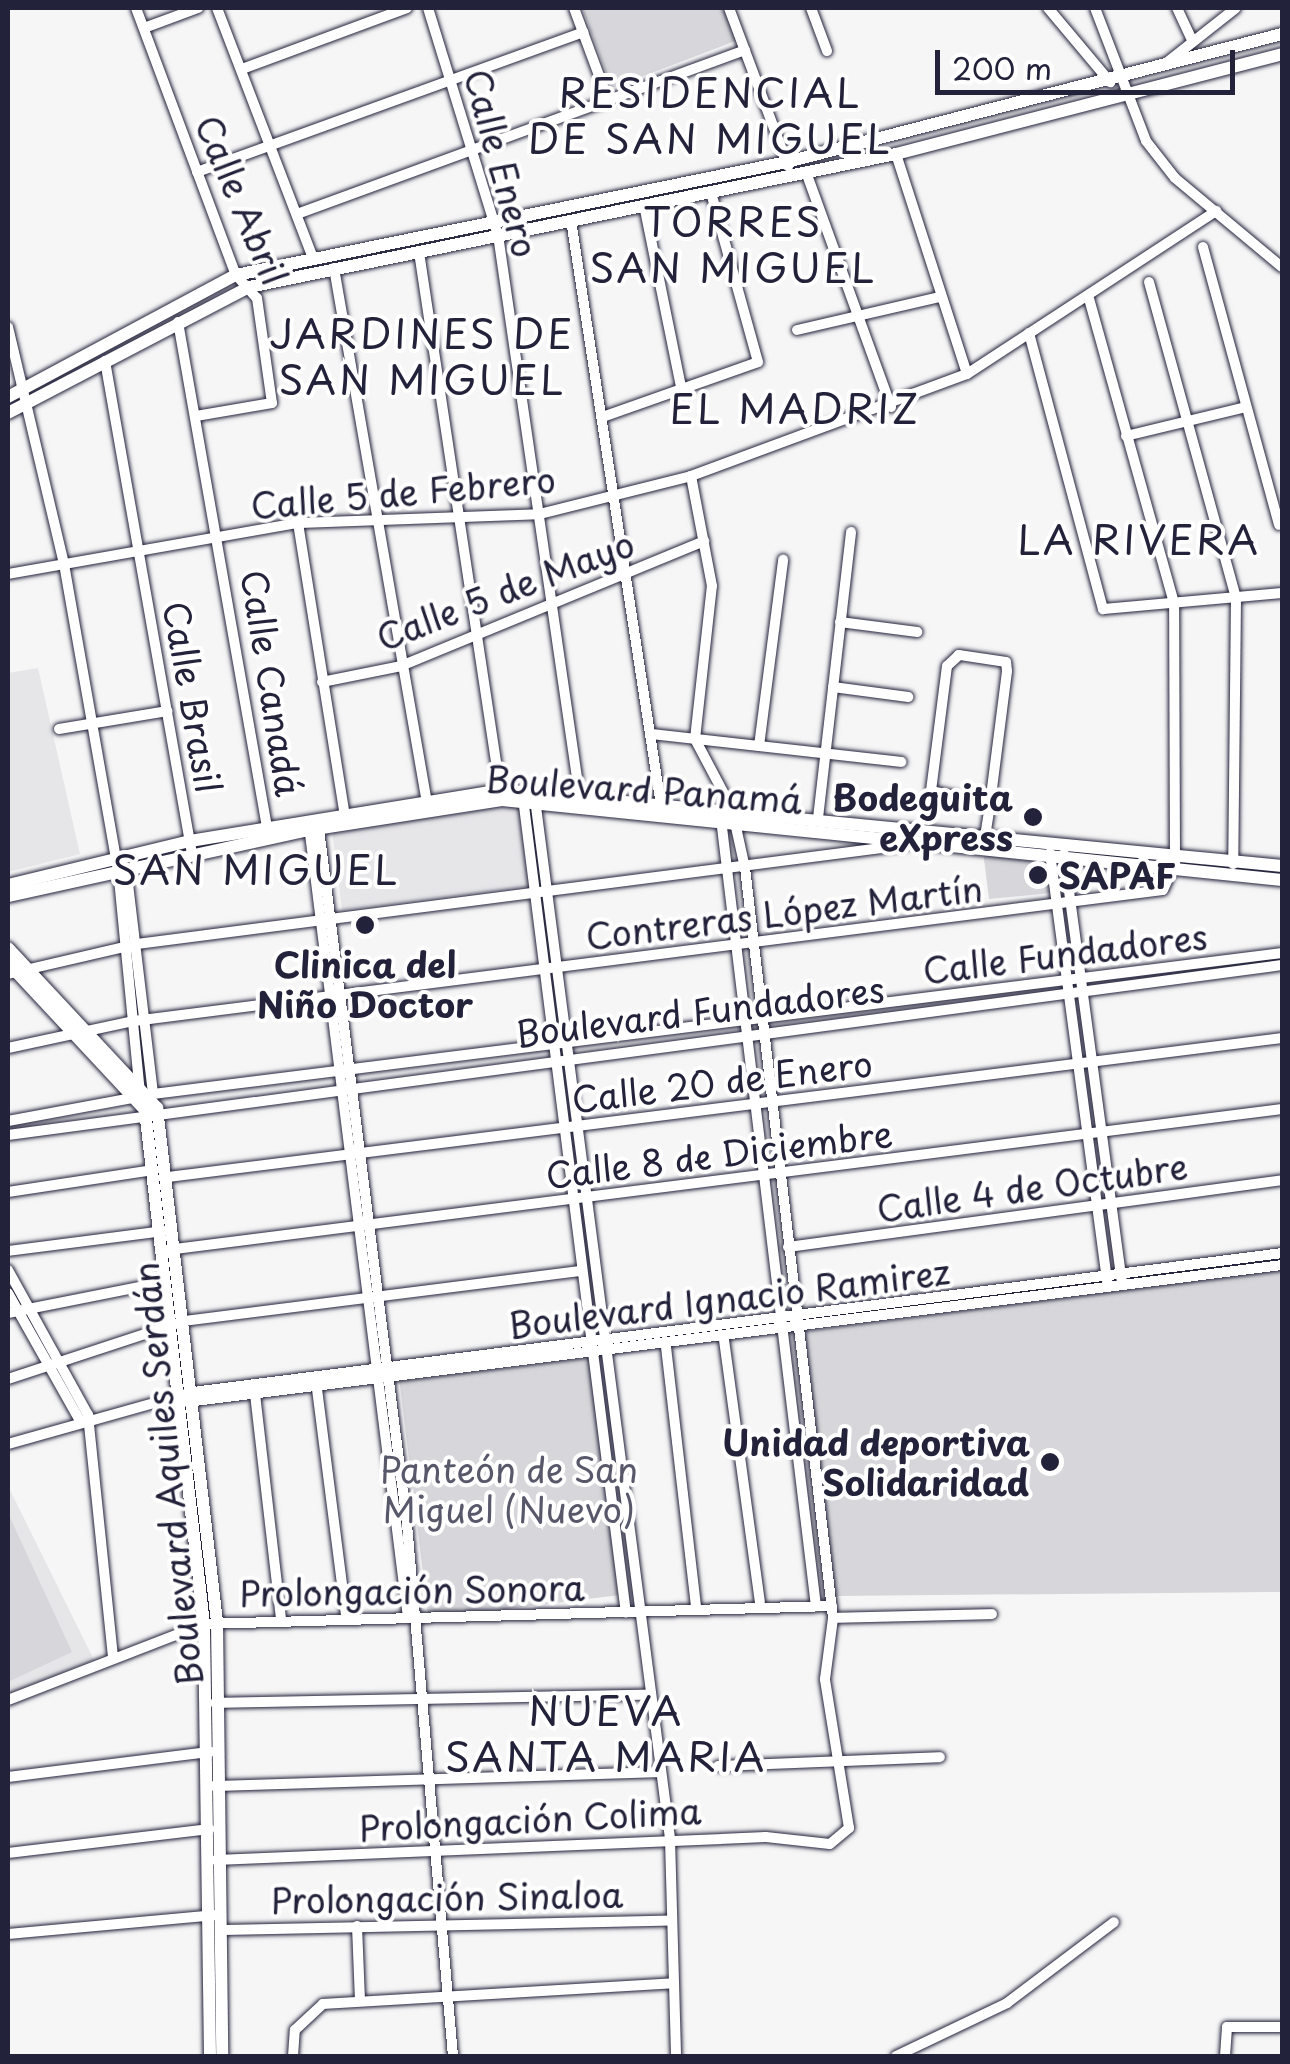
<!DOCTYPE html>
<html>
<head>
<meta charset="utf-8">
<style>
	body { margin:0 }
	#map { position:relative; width:1290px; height:2064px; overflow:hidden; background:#f6f6f7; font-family:"Playpen Sans",sans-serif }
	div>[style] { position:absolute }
	.built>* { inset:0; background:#e6e6e9 }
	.green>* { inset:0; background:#d7d7db; transform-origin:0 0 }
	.roads { filter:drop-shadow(0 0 2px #22223b) drop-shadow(0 0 2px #22223b) }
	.minor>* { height:10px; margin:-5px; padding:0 5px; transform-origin:5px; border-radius:5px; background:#fff }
	.tertiary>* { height:12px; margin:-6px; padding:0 6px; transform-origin:6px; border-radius:6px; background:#fff }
	.dots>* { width:28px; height:28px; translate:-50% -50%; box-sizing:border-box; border:5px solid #fff; border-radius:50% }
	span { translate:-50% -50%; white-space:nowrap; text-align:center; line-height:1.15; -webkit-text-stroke:8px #fff; paint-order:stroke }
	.street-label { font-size:35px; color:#22223b }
	.poi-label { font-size:35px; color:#22223b; font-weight:700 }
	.right { translate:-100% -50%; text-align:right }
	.left { translate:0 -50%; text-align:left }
	.park-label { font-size:35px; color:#58586b }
	.quarter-label { font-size:40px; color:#22223b; letter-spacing:2.5px }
	.frame { position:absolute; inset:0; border:10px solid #22223b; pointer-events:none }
	.scale { position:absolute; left:935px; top:50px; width:300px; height:45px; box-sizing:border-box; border:5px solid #22223b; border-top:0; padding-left:12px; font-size:30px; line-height:35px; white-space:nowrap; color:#22223b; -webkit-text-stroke:8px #fff; paint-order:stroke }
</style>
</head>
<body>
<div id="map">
	<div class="built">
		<i style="clip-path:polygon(38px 668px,80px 854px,8px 872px,8px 673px)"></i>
		<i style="clip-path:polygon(491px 804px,521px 804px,532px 886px,342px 910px,332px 830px)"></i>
		<i style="clip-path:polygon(8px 1486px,94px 1660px,8px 1694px)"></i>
	</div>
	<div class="green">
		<i style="clip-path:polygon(582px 8px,725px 8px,738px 40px,612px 88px)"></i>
		<i style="clip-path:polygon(983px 851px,1046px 857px,1051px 893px,989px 899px)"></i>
		<i style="clip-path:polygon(1282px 1270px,1282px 1592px,834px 1596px,800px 1332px)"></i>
		<i style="left:589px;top:1358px;width:239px;height:191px;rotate:83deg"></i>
		<i style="clip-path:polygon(8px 1513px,72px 1652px,8px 1682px)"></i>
	</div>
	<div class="roads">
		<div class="minor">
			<i style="left:136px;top:8px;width:285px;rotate:69.5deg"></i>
			<i style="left:236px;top:275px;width:31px;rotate:48deg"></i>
			<i style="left:257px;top:298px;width:106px;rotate:81.9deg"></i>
			<i style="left:272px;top:403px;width:77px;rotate:170.3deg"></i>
			<i style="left:217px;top:8px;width:265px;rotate:69deg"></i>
			<i style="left:428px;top:8px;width:238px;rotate:72.9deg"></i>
			<i style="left:498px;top:235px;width:576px;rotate:81.72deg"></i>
			<i style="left:574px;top:8px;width:98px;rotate:69.7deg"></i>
			<i style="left:729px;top:8px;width:169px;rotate:69.5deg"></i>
			<i style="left:811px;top:8px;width:46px;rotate:69.6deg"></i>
			<i style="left:1048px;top:8px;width:97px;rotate:50deg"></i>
			<i style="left:1095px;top:8px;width:142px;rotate:69deg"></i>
			<i style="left:1146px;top:141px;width:47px;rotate:51.9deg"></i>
			<i style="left:1175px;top:178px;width:139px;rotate:39.8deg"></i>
			<i style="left:1177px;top:8px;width:35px;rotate:65deg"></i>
			<i style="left:144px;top:28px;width:58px;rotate:-20.3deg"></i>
			<i style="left:1165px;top:64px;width:90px;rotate:-38.3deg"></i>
			<i style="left:242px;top:69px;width:176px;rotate:-20.3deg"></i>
			<i style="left:896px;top:154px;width:231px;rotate:72.1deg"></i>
			<i style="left:197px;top:172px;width:411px;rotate:-19.9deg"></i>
			<i style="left:806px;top:172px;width:250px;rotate:70.1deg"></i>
			<i style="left:644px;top:205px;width:190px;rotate:78.5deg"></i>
			<i style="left:297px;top:214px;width:477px;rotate:-20.1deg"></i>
			<i style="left:571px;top:220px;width:599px;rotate:81.26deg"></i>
			<i style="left:1203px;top:247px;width:288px;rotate:74.7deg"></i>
			<i style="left:419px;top:252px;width:549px;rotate:81.41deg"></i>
			<i style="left:334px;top:268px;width:549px;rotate:80.14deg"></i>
			<i style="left:1149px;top:282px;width:328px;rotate:74.6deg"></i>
			<i style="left:1236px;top:598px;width:266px;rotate:90.6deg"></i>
			<i style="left:178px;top:322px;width:519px;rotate:80.01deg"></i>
			<i style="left:8px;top:327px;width:244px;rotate:76.7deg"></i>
			<i style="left:64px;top:564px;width:310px;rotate:80deg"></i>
			<i style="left:118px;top:869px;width:227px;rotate:84.4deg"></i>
			<i style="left:797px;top:330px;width:147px;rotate:-13deg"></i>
			<i style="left:1029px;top:333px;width:286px;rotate:75deg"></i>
			<i style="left:1103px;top:609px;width:180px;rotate:-5.1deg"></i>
			<i style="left:105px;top:361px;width:501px;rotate:79.99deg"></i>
			<i style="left:605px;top:416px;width:162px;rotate:-19.4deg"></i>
			<i style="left:758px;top:362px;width:176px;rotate:-105.5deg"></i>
			<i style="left:1126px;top:436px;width:123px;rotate:-13.6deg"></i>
			<i style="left:298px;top:523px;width:304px;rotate:80.9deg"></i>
			<i style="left:8px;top:574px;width:294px;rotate:-10deg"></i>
			<i style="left:298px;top:523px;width:242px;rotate:-2.1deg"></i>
			<i style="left:540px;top:514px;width:156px;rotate:-14.1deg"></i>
			<i style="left:691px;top:476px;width:294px;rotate:-20.3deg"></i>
			<i style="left:967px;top:374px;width:298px;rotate:-33.2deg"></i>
			<i style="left:840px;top:622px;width:78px;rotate:7.4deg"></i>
			<i style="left:322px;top:682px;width:81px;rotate:-11.4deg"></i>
			<i style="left:401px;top:666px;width:328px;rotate:-22.4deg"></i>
			<i style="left:833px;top:687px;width:76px;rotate:7.6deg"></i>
			<i style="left:59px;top:729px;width:110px;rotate:-9.4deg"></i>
			<i style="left:652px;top:734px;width:251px;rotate:6.4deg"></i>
			<i style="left:759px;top:746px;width:188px;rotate:-82.6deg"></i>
			<i style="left:523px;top:798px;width:821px;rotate:82.8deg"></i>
			<i style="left:535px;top:799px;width:1049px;rotate:82.6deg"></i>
			<i style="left:670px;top:1839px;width:217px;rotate:88.4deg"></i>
			<i style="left:818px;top:818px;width:288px;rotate:-83.4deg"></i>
			<i style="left:721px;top:819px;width:793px;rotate:83.12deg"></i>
			<i style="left:318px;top:821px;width:709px;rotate:82.78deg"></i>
			<i style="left:407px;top:1524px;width:534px;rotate:85.06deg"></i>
			<i style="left:309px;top:826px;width:797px;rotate:82.87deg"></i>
			<i style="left:984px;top:843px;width:39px;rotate:-81deg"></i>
			<i style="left:990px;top:804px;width:134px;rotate:-82.7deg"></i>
			<i style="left:1007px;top:671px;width:9px;rotate:-96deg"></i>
			<i style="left:1006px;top:662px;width:48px;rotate:-171.5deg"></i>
			<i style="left:959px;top:655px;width:16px;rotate:137deg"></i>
			<i style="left:947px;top:666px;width:126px;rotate:97.3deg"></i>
			<i style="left:931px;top:791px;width:60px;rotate:12.4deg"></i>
			<i style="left:1050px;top:853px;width:433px;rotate:82.4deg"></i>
			<i style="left:1064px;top:854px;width:433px;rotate:82.3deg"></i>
			<i style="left:126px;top:867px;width:229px;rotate:83.2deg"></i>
			<i style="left:8px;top:974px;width:132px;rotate:-13.1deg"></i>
			<i style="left:137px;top:944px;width:774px;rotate:-7.35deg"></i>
			<i style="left:8px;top:1048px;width:129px;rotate:-12.1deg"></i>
			<i style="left:134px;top:1021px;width:1037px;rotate:-7.26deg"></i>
			<i style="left:1163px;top:890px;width:30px;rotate:-66deg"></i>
			<i style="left:1175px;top:863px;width:260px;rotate:-90.2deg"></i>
			<i style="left:1174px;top:603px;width:316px;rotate:-105.6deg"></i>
			<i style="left:8px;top:1121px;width:147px;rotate:-10.5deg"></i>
			<i style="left:153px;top:1094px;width:1138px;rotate:-7.12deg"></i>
			<i style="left:8px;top:1135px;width:1285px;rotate:-7.6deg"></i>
			<i style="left:168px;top:1177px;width:1123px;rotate:-7.11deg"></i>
			<i style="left:8px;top:1192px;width:147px;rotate:-8.6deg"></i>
			<i style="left:788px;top:1247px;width:499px;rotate:-7.7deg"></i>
			<i style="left:167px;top:1250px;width:1124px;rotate:-7.21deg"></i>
			<i style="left:8px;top:1251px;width:158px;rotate:-7.3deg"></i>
			<i style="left:8px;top:1270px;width:166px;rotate:61.1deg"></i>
			<i style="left:88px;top:1415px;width:242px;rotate:84.1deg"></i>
			<i style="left:8px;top:1293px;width:147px;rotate:60.6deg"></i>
			<i style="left:8px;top:1313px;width:160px;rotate:-11.2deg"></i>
			<i style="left:724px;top:1340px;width:264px;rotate:82.2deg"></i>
			<i style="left:666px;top:1347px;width:261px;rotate:83.4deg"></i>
			<i style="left:8px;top:1379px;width:185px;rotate:-18.2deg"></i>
			<i style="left:184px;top:1321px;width:400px;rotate:-7.2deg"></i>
			<i style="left:317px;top:1389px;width:229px;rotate:82.7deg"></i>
			<i style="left:255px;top:1394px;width:227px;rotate:83.4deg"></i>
			<i style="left:187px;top:1402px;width:1104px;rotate:-7.13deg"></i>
			<i style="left:8px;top:1444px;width:192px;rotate:-15.7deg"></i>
			<i style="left:193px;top:1392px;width:1098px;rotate:-7.27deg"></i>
			<i style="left:833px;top:1618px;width:159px;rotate:-1.4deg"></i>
			<i style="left:8px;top:1700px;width:210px;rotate:-21.2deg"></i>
			<i style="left:204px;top:1624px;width:628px;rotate:-1.64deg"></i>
			<i style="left:215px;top:1703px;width:434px;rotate:-1.1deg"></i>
			<i style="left:718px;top:1766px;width:222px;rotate:-2.3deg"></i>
			<i style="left:8px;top:1777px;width:204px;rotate:-7.1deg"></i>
			<i style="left:214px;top:1786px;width:444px;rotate:-1.8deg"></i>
			<i style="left:8px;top:1853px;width:203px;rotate:-6.8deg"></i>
			<i style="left:216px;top:1860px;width:550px;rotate:-2.39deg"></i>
			<i style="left:766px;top:1837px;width:64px;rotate:6.2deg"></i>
			<i style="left:830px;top:1844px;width:25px;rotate:-40deg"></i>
			<i style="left:849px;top:1828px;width:151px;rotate:-99.2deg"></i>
			<i style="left:825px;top:1679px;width:62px;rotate:-82.5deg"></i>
			<i style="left:833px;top:1618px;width:755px;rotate:-96.69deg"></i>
			<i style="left:745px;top:868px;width:60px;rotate:-102.4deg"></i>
			<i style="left:732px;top:809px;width:79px;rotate:-117.9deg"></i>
			<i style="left:695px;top:739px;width:154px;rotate:-83.7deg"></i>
			<i style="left:712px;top:586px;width:112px;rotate:-100.8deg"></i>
			<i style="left:357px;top:1926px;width:74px;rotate:87.7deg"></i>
			<i style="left:224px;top:1930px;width:448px;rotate:-1.2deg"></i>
			<i style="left:8px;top:1934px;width:209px;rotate:-5.2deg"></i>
			<i style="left:293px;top:2056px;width:26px;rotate:-86deg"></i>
			<i style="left:295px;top:2030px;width:38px;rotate:-43deg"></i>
			<i style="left:323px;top:2004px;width:350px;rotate:-3.4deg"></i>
			<i style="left:896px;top:2056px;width:123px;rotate:-25.5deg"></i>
			<i style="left:1007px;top:2003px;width:134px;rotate:-37.1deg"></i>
			<i style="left:1225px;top:2056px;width:29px;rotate:-86deg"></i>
			<i style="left:1227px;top:2027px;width:55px"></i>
		</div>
		<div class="tertiary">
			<i style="left:8px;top:397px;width:259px;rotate:-28.2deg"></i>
			<i style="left:236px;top:275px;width:562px;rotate:-11.59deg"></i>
			<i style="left:787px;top:162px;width:511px;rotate:-14.5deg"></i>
			<i style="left:8px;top:413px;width:272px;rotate:-27.6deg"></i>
			<i style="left:249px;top:287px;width:661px;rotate:-11.62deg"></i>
			<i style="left:896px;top:154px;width:399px;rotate:-14.5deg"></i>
			<i style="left:8px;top:885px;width:187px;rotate:-13.6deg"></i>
			<i style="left:190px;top:841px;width:315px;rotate:-9.3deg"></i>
			<i style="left:501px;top:790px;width:785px;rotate:5.56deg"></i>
			<i style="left:8px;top:896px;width:308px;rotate:-12.4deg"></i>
			<i style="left:309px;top:830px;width:195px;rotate:-8.8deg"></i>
			<i style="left:502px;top:800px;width:784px;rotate:5.86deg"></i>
			<i style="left:8px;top:948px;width:219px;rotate:47deg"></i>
			<i style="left:157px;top:1108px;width:517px;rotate:83.34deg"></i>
			<i style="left:217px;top:1622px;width:434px;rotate:89.3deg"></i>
			<i style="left:8px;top:963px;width:201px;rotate:47deg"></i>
			<i style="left:145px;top:1110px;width:517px;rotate:83.45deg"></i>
			<i style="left:204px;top:1624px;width:432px;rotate:89.2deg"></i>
		</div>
	</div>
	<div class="dots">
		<i style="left:1033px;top:817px;background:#22223b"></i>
		<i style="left:1038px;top:875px;background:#22223b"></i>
		<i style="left:365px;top:925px;background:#22223b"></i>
		<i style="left:1050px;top:1462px;background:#22223b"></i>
	</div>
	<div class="street-label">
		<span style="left:502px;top:163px;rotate:75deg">Calle Enero</span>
		<span style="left:242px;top:200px;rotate:67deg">Calle Abril</span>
		<span style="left:403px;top:492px;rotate:-5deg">Calle 5 de Febrero</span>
		<span style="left:505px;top:590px;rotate:-21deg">Calle 5 de Mayo</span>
		<span style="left:272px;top:683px;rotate:81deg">Calle Canadá</span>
		<span style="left:193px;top:697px;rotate:80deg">Calle Brasil</span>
		<span style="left:644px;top:789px;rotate:4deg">Boulevard Panamá</span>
		<span style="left:784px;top:912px;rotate:-7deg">Contreras López Martín</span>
		<span style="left:1065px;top:953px;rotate:-7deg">Calle Fundadores</span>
		<span style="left:700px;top:1011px;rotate:-7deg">Boulevard Fundadores</span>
		<span style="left:722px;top:1081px;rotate:-7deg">Calle 20 de Enero</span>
		<span style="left:719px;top:1154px;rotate:-7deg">Calle 8 de Diciembre</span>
		<span style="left:1032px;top:1187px;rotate:-8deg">Calle 4 de Octubre</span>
		<span style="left:729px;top:1298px;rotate:-7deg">Boulevard Ignacio Ramirez</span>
		<span style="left:167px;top:1474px;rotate:-96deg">Boulevard Aquiles Serdán</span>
		<span style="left:412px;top:1590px;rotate:-1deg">Prolongación Sonora</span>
		<span style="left:530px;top:1819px;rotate:-3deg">Prolongación Colima</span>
		<span style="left:447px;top:1897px;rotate:-1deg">Prolongación Sinaloa</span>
	</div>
	<div class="poi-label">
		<span class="right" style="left:1013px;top:817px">Bodeguita<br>eXpress</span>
		<span class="left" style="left:1058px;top:875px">SAPAF</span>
		<span style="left:365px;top:984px">Clinica del<br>Niño Doctor</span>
		<span class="right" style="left:1030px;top:1462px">Unidad deportiva<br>Solidaridad</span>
	</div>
	<div class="park-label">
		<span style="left:509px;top:1489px">Panteón de San<br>Miguel (Nuevo)</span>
	</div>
	<div class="quarter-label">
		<span style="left:710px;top:115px">RESIDENCIAL<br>DE SAN MIGUEL</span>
		<span style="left:733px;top:244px">TORRES<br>SAN MIGUEL</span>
		<span style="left:422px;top:356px">JARDINES DE<br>SAN MIGUEL</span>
		<span style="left:795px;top:408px">EL MADRIZ</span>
		<span style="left:1139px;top:539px">LA RIVERA</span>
		<span style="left:256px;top:869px">SAN MIGUEL</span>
		<span style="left:606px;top:1733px">NUEVA<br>SANTA MARIA</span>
	</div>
	<div class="frame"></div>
	<div class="scale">200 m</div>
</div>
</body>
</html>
